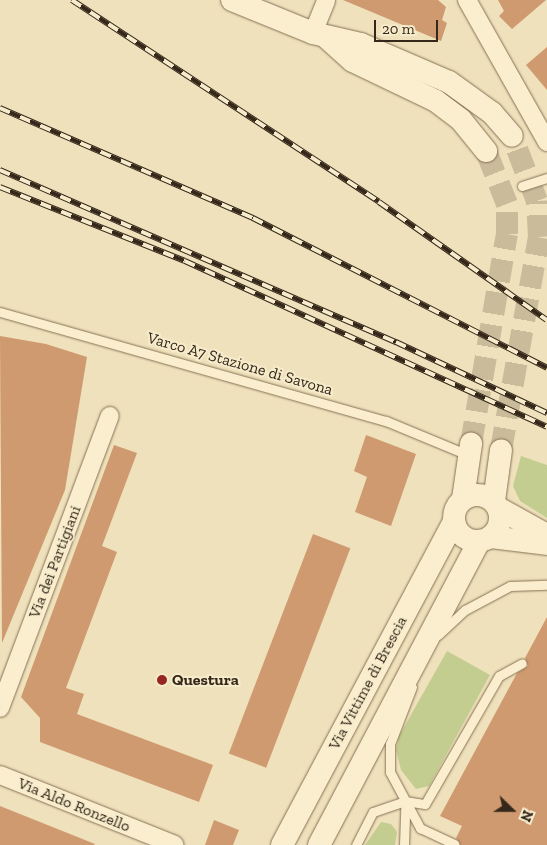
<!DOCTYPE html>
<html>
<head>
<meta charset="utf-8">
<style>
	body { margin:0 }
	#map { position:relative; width:547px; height:845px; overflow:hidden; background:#efe1bb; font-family:"Zilla Slab",serif }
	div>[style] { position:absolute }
	.green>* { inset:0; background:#c3cd8f }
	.building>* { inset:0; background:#cf9a6f; transform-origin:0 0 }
	.tertiary-tunnel>* { height:22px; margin-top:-11px; transform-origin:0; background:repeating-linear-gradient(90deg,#cabc9b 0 22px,transparent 0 33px) }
	.roads { filter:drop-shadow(0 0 1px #867155) drop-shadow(0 0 1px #867155) }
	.service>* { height:9px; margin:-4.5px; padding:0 4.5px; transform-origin:4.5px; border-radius:4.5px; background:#faeece }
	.minor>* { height:18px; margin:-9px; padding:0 9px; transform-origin:9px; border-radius:9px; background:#faeece }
	.tertiary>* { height:22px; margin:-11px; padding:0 11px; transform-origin:11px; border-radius:11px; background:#faeece }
	.tertiary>.ring { margin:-11px; padding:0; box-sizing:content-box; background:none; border:22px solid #faeece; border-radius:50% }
	.rail>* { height:5.5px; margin-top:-2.75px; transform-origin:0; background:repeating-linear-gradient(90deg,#f6ebcb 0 11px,#35281a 0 22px); box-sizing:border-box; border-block:1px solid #35281a }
	.dots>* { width:14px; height:14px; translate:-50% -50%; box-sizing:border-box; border:2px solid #f6ebcb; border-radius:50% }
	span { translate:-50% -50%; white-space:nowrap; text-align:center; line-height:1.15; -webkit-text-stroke:4px #f6ebcb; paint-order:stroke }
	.street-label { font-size:16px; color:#35281a }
	.poi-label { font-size:16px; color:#35281a; font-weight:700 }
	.left { translate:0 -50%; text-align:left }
	.north { position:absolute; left:487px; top:785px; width:50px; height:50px; -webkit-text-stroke:4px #f6ebcb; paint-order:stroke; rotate:112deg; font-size:14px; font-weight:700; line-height:20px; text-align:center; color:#35281a }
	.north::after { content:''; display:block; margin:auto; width:18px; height:22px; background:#35281a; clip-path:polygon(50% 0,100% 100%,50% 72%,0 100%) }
	.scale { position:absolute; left:374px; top:20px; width:64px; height:22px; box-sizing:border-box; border:2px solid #35281a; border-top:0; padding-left:6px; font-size:15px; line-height:18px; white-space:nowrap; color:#35281a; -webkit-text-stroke:4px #f6ebcb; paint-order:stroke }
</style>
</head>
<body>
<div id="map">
	<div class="green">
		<i style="clip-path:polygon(521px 456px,547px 465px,547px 518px,520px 501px,513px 486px)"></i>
		<i style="clip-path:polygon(447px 651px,490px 675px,429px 786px,416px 789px,401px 770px,396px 750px,399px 736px)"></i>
		<i style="clip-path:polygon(381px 822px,391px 824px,397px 832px,395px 845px,365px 845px)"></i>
	</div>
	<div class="building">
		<i style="clip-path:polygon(343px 0,438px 0,446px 7px,442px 20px,447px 23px,441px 41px)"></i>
		<i style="clip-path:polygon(498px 0,546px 0,512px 29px,499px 16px,504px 11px)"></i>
		<i style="clip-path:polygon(547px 47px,547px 90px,526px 65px)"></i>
		<i style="clip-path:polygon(0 336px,46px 344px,87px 357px,65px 490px,2px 643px)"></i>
		<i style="clip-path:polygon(366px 435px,416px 454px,391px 526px,355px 512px,367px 477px,354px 471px)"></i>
		<i style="clip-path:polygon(114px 445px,137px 453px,102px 546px,117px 552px,66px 688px,84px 694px,77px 714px,213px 765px,199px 802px,40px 742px,40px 718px,21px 697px)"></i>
		<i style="left:313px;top:534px;width:40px;height:235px;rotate:21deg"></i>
		<i style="clip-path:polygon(547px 617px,547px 845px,460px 845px,456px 838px,462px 826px,440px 816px,517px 673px,528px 666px,525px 658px)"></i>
		<i style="clip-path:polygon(0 806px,95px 844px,94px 845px,0 845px)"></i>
		<i style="clip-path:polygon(214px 820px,239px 830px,233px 845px,205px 845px)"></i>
	</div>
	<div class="tertiary-tunnel">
		<i style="left:471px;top:444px;width:213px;rotate:-80.3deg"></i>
		<i style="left:507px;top:234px;width:30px;rotate:-90deg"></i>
		<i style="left:507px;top:204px;width:57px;rotate:-111.6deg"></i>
		<i style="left:501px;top:450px;width:216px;rotate:-79.9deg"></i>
		<i style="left:539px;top:237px;width:36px;rotate:-93deg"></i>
		<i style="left:537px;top:201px;width:70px;rotate:-111deg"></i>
	</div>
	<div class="roads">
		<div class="service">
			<i style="left:522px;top:186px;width:26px;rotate:-18deg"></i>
			<i style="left:0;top:312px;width:401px;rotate:15.8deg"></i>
			<i style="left:386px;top:421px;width:89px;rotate:22.5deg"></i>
			<i style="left:438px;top:635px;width:37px;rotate:-43deg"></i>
			<i style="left:465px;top:610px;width:51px;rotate:-28.1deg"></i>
			<i style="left:510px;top:586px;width:37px;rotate:-2deg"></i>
			<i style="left:412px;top:687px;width:61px;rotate:111.1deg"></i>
			<i style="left:390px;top:744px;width:28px;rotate:90deg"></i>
			<i style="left:390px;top:772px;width:64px;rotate:61.8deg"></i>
			<i style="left:420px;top:828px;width:38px;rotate:25deg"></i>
			<i style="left:356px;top:845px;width:37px;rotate:-63deg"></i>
			<i style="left:373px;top:812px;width:34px;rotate:-19deg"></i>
			<i style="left:405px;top:801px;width:20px;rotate:9deg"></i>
			<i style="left:425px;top:804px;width:148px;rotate:-60deg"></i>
			<i style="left:499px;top:676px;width:26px;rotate:-29deg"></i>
			<i style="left:404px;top:845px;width:38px;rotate:-88deg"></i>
		</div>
		<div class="minor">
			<i style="left:467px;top:0;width:163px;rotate:60.6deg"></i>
			<i style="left:313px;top:33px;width:35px;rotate:-68deg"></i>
			<i style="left:0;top:708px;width:312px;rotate:-69.4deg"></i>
			<i style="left:0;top:775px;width:188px;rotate:21.8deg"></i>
		</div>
		<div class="tertiary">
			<i style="left:232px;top:0;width:87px;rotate:22.2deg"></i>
			<i style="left:313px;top:33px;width:49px;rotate:12.9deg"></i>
			<i style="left:361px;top:44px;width:96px;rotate:23.4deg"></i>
			<i style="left:449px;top:82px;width:53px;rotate:35.8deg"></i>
			<i style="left:492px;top:113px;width:30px;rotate:49deg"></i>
			<i style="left:326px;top:37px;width:36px;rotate:42deg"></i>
			<i style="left:353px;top:61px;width:92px;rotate:25.7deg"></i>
			<i style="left:436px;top:101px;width:31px;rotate:37deg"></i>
			<i style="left:461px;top:120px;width:40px;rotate:51deg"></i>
			<i class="ring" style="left:454px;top:495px;width:24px;height:24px"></i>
			<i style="left:463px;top:499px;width:56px;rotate:-81.7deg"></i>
			<i style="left:494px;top:501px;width:51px;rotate:-82.2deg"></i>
			<i style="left:498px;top:508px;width:56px;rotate:28.9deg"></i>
			<i style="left:491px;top:537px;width:56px;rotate:7.1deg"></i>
			<i style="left:282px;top:845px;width:367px;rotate:-62deg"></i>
			<i style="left:319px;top:845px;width:344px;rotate:-62.2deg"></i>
		</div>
	</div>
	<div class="rail">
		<i style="left:72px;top:0;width:367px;rotate:33.3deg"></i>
		<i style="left:379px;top:202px;width:205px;rotate:35.1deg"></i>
		<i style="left:0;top:108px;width:276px;rotate:23.5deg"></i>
		<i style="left:253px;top:218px;width:330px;rotate:27deg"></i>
		<i style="left:0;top:170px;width:432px;rotate:23.5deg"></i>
		<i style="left:396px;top:342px;width:167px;rotate:25.2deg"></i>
		<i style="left:0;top:187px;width:199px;rotate:21.8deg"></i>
		<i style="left:185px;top:261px;width:398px;rotate:24.6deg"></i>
	</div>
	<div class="dots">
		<i style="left:162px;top:680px;background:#972623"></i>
	</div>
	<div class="street-label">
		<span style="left:240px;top:364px;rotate:16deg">Varco A7 Stazione di Savona</span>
		<span style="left:55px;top:562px;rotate:-69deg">Via dei Partigiani</span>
		<span style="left:368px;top:683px;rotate:-62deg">Via Vittime di Brescia</span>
		<span style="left:74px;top:805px;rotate:22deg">Via Aldo Ronzello</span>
	</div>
	<div class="poi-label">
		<span class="left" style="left:172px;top:680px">Questura</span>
	</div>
	<div class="north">N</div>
	<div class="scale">20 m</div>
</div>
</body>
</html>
